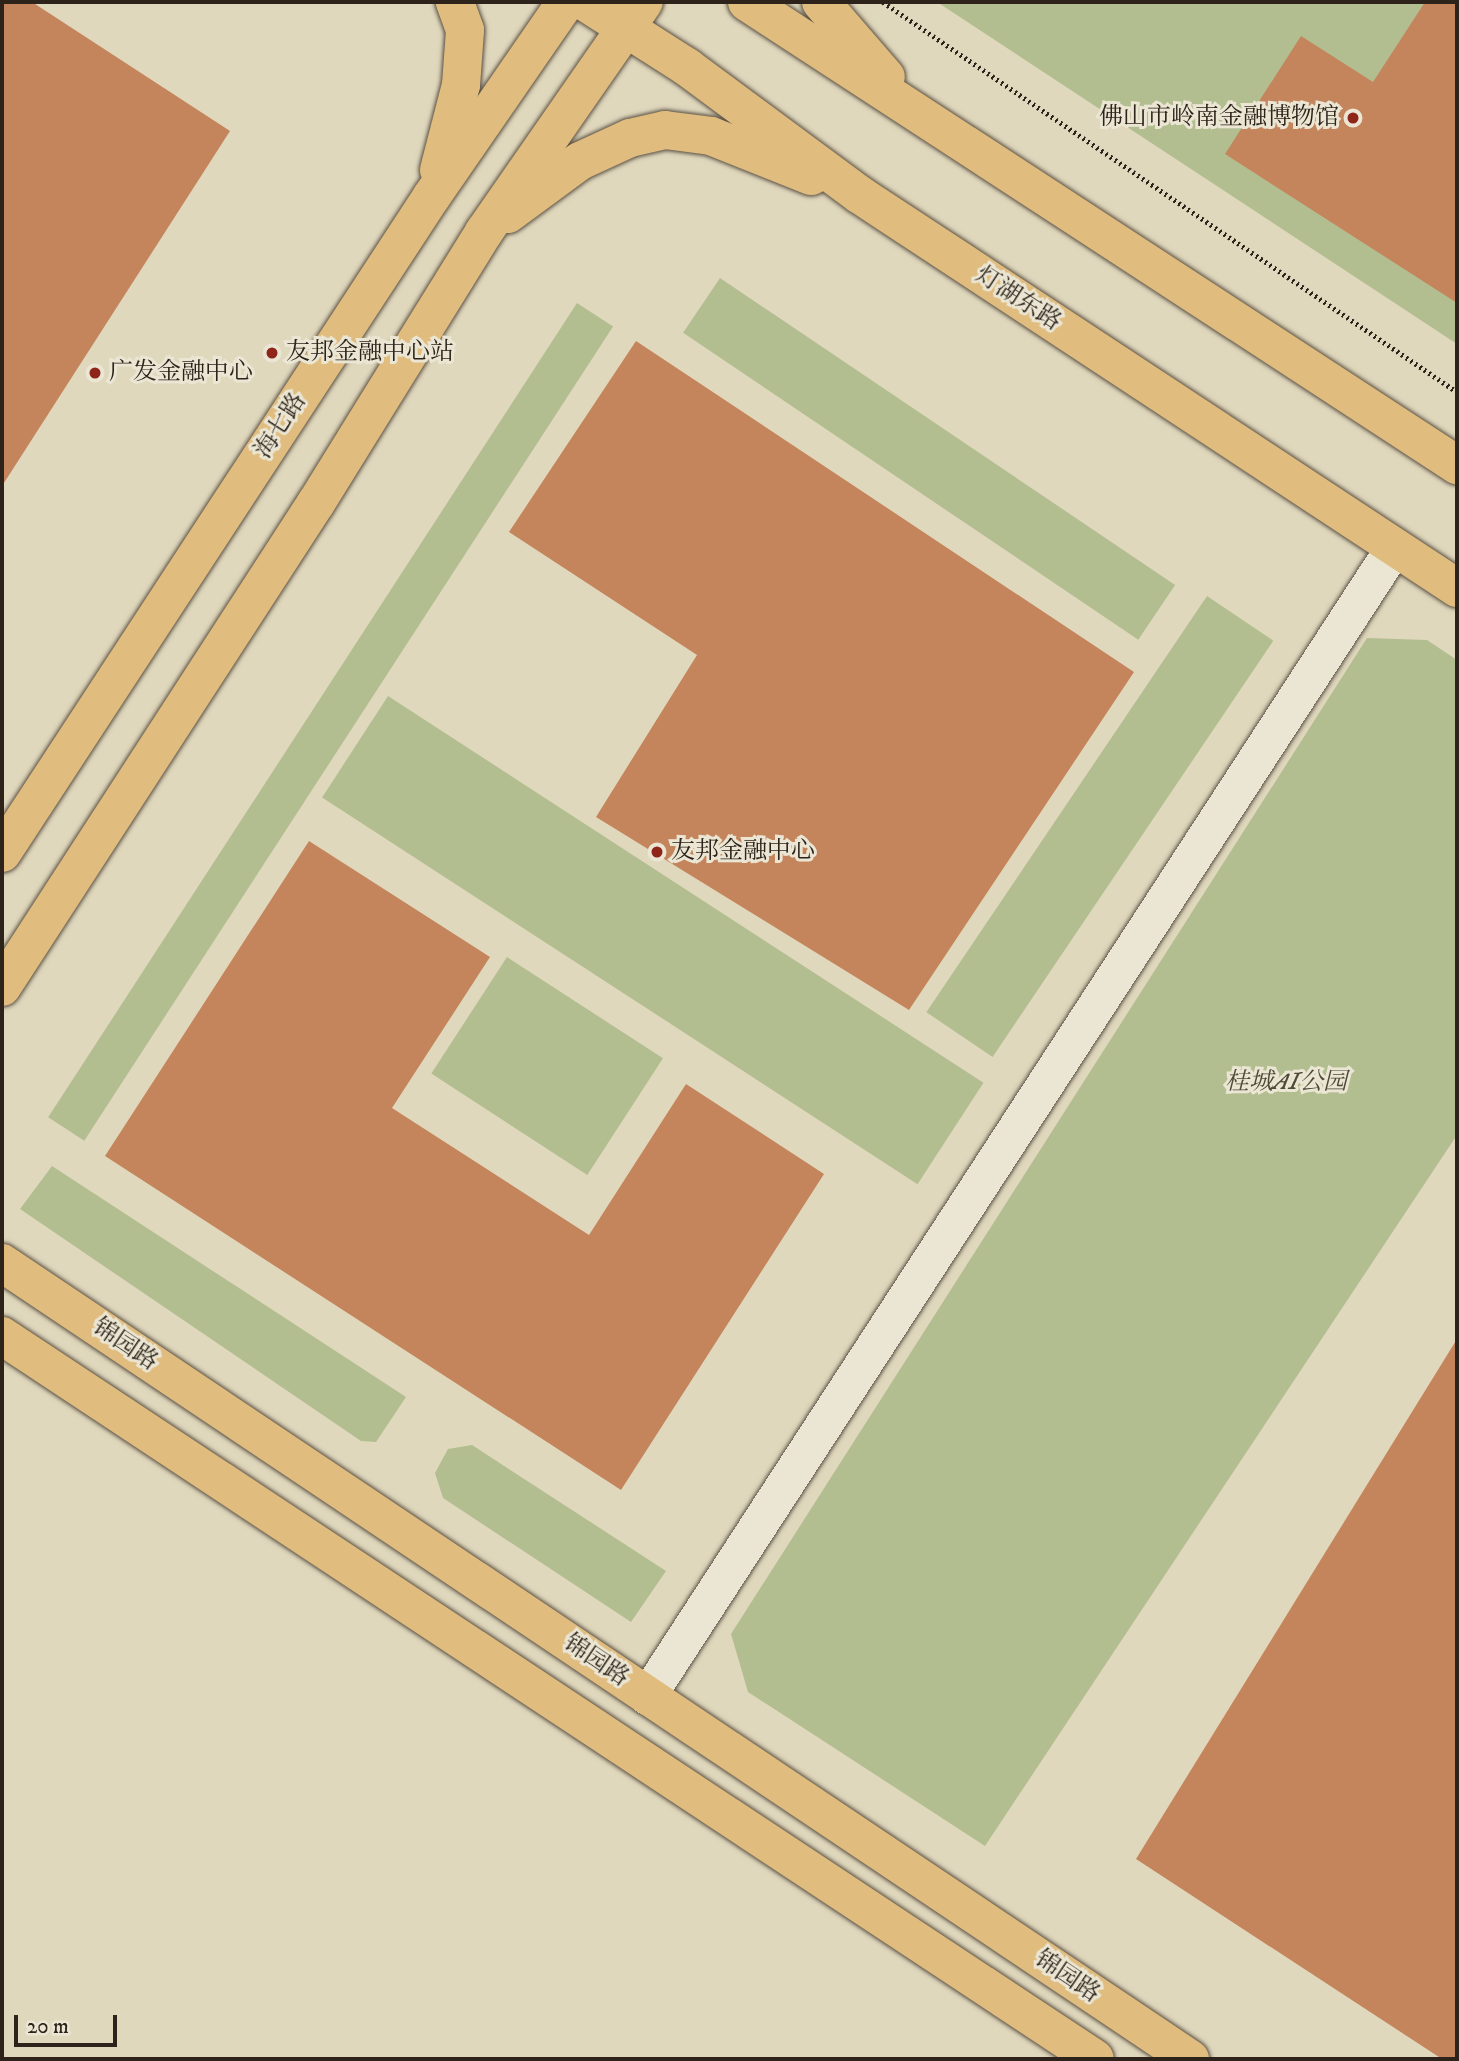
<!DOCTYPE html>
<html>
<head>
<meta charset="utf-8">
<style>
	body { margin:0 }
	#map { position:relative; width:1459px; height:2061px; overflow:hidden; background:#e0d8bd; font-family:"IM FELL DW Pica","Noto Serif SC",serif }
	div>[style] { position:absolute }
	.green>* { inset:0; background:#b3be90; transform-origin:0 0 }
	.building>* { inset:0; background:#c4855c }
	.path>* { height:4.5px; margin-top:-2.25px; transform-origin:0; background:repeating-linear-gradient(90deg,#2d231a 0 2px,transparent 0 5.5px) }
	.roads { filter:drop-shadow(0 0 2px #5a5043) drop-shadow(0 0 2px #5a5043) }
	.minor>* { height:37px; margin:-18.5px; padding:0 18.5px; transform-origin:18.5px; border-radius:18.5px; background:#ebe6d4 }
	.major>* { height:38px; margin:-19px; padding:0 19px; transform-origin:19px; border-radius:19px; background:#e0bc7e }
	.dots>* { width:19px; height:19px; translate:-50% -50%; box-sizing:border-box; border:4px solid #ebe6d4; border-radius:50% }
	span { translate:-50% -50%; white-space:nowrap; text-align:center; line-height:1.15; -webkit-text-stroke:6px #ebe6d4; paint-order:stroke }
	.poi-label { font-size:24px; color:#2d231a }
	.right { translate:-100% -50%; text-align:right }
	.left { translate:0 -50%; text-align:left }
	.street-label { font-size:24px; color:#2d231a }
	.park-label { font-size:24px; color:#4e4a38; font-style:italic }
	.frame { position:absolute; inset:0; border:4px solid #2d231a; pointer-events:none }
	.scale { position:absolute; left:14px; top:2015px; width:103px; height:32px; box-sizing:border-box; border:4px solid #2d231a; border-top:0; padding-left:9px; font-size:21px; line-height:24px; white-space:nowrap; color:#2d231a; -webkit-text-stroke:5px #ebe6d4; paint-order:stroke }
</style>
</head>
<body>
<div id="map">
	<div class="green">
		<i style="clip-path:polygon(937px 2px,1457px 2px,1457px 344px)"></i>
		<i style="left:720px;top:278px;width:549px;height:66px;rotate:34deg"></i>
		<i style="left:577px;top:303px;width:43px;height:971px;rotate:33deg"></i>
		<i style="left:1207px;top:596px;width:80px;height:502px;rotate:34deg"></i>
		<i style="clip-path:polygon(1367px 638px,1427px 640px,1457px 660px,1457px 1135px,985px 1846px,748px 1692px,731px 1634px)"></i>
		<i style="left:388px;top:696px;width:710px;height:121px;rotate:33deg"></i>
		<i style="left:507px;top:957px;width:186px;height:139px;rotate:33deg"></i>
		<i style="clip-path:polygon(52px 1166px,406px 1397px,376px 1442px,361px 1441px,20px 1209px)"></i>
		<i style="clip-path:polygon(472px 1445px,666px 1571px,631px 1622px,443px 1498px,435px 1473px,448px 1449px)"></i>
	</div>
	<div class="building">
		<i style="clip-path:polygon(2px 2px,32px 2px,230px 131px,2px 486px)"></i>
		<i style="clip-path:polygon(1425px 2px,1457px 2px,1457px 303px,1225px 154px,1301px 36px,1373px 82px)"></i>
		<i style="clip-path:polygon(636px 341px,1134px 672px,909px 1010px,596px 817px,697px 655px,509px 532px)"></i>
		<i style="clip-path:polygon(309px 841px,490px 957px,392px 1108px,589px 1235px,686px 1084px,824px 1174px,621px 1490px,105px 1156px)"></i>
		<i style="clip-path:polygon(1457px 1339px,1457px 2059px,1442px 2059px,1136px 1859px)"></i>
	</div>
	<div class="path">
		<i style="left:883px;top:2px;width:694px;rotate:34.19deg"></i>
	</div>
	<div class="roads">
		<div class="minor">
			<i style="left:647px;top:1696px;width:1370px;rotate:-56.97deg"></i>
		</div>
		<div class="major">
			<i style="left:585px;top:2px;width:121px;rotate:32.5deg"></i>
			<i style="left:687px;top:67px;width:215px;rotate:36.5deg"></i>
			<i style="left:860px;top:195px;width:715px;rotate:33.36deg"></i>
			<i style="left:747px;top:2px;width:848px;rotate:33.11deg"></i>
			<i style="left:821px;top:2px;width:99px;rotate:49.1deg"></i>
			<i style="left:439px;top:170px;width:88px;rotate:-75.5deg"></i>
			<i style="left:461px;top:85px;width:55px;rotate:-85.8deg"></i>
			<i style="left:465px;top:30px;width:30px;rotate:-110deg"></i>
			<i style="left:508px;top:214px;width:89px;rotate:-36.4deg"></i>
			<i style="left:580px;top:161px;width:55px;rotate:-24.7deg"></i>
			<i style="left:630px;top:138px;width:36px;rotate:-13deg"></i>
			<i style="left:665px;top:130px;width:46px;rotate:7.4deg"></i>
			<i style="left:711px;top:136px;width:108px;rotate:21.8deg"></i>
			<i style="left:2px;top:853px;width:785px;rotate:-56.8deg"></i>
			<i style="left:432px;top:196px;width:236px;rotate:-55.4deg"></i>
			<i style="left:2px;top:987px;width:577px;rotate:-57.03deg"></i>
			<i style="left:316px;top:503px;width:319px;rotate:-58.2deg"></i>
			<i style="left:484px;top:232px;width:280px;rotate:-55.2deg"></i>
			<i style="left:2px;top:1263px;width:1430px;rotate:33.82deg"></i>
			<i style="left:2px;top:1336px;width:1310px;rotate:33.48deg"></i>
		</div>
	</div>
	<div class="dots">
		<i style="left:1353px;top:118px;background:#8f2418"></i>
		<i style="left:272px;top:353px;background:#8f2418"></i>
		<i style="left:95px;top:373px;background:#8f2418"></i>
		<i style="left:657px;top:852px;background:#8f2418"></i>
	</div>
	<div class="poi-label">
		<span class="right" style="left:1339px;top:118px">佛山市岭南金融博物馆</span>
		<span class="left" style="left:286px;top:353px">友邦金融中心站</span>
		<span class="left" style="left:109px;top:373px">广发金融中心</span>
		<span class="left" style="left:671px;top:852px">友邦金融中心</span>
	</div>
	<div class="street-label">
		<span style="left:1018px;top:299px;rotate:33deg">灯湖东路</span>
		<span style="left:281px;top:426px;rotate:-57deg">海七路</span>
		<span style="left:125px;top:1345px;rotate:34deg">锦园路</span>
		<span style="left:596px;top:1661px;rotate:34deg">锦园路</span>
		<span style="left:1067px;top:1977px;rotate:34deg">锦园路</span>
	</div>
	<div class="park-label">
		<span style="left:1286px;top:1083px">桂城AI公园</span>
	</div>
	<div class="frame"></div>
	<div class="scale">20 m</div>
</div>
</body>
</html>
